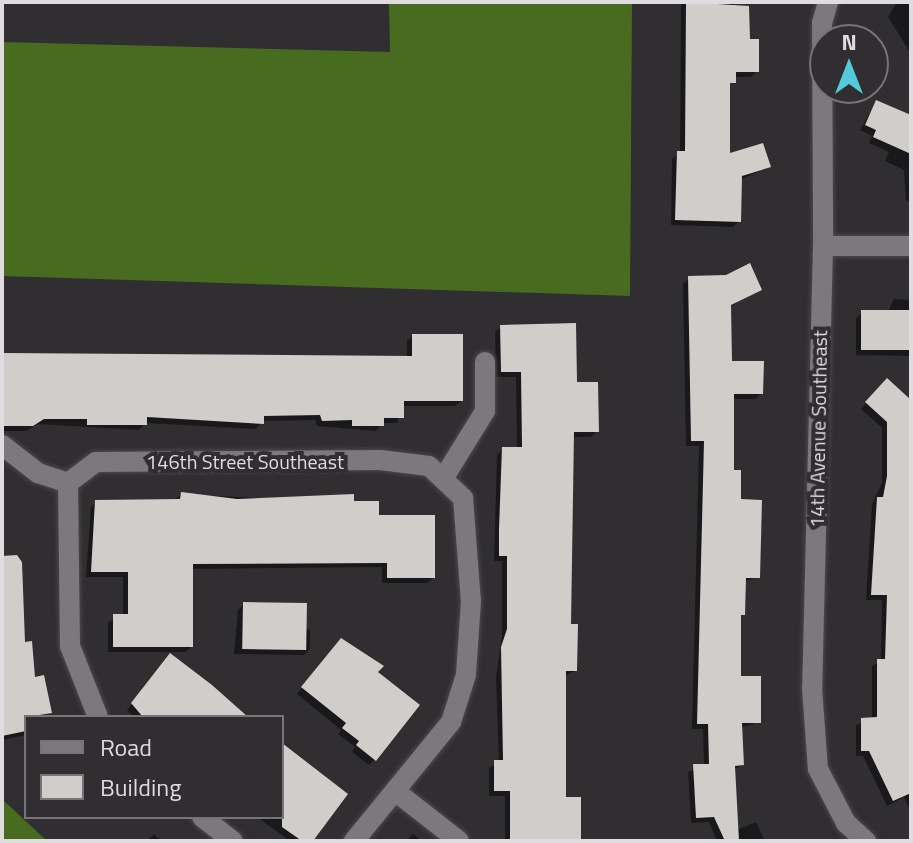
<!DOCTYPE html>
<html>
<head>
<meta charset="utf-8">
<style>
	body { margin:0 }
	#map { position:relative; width:913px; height:843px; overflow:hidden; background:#302e31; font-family:"Titillium Web",sans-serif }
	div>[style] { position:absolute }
	.forest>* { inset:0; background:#476c20 }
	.shadow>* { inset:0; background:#0007 }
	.building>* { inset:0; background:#d1cdca; transform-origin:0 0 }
	.roads { filter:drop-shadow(0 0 2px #4b494c) drop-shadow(0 0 2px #4b494c) }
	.minor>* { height:20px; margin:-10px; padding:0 10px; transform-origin:10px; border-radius:10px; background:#7c787c }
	span { translate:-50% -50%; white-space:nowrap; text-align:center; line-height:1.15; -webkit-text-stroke:8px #302e31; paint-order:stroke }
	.street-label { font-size:20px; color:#dedcde }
	.frame { position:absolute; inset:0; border:4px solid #dedcde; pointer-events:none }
	.legend { position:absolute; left:24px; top:715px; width:260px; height:104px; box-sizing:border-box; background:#302e31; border:2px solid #767476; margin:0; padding:10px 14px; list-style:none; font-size:24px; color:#dedcde }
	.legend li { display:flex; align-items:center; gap:16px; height:40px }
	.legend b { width:40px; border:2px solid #767476 }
	.north { position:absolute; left:809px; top:24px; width:80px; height:80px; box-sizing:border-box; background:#302e31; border:2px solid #767476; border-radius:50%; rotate:0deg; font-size:22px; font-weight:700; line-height:32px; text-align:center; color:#dedcde }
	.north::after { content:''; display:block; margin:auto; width:28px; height:36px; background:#53cbdb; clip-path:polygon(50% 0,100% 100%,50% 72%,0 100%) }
</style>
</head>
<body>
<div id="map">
	<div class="forest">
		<i style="clip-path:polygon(389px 2px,632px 2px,630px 296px,2px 276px,2px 42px,390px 52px)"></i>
		<i style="clip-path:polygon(2px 799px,47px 841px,2px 841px)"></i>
	</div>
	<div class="shadow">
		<i style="clip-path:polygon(681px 2px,733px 2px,757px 71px,751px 77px,734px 77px,728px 88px,728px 155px,769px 167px,740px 180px,739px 221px,733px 227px,671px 225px,672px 159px,680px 153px)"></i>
		<i style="clip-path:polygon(897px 2px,911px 2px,911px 54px,888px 17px)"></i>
		<i style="clip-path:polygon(876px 102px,911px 118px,911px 200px,906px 201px,904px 170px,885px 161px,889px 152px,869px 143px,872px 136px,860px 130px)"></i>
		<i style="clip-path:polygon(689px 278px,760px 290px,729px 307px,730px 363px,761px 393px,756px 399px,732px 399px,731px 472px,758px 577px,743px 582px,739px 619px,739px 678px,759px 722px,740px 728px,742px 765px,733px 770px,736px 830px,756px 822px,765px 841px,717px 841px,709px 822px,691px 823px,688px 772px,704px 766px,703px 729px,692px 729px,699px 446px,686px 446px,683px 284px)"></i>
		<i style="clip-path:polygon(894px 299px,911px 300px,911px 356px,856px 355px,856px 318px,862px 312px,888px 312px)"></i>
		<i style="clip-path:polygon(501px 327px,575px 384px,597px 431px,591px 437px,572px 437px,569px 626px,575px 671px,564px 676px,564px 799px,579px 841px,505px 841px,505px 796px,489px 796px,489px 768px,499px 762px,496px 678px,502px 636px,502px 561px,494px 561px,497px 455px,503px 449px,517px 449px,516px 377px,496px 377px,495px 332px)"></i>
		<i style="clip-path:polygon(412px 336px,461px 401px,455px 406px,402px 406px,397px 423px,382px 423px,376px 431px,317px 426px,315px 420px,262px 421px,256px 429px,146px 423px,139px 430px,37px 424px,26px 431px,2px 431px,2px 355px,407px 358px,407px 341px)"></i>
		<i style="clip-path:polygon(887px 381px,911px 401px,911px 812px,904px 797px,887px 806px,863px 756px,856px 756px,856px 725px,872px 720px,872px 666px,881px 661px,882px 600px,866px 600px,872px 504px,882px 483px,882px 428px,861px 409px)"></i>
		<i style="clip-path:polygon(181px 494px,352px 503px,377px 516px,433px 578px,427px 583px,382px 583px,382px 567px,191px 569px,191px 647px,185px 652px,108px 652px,108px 622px,123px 616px,123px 577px,86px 577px,91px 507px,96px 502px,174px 501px)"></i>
		<i style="clip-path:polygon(2px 563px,33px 680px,49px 712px,26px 717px,26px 735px,2px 740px)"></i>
		<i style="clip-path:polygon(244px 604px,310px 630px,310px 649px,304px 655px,234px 654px,238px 610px)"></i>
		<i style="clip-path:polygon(335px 646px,375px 673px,375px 759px,369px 765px,352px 752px,355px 747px,338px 734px,341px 730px,297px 694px)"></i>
		<i style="clip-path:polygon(171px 655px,248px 717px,133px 717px,127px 710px)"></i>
		<i style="clip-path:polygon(282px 744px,311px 841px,290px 841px,257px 817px,282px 817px)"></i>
		<i style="clip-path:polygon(154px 834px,161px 841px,147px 841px)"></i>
		<i style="clip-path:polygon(413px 834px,422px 841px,406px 841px)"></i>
	</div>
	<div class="building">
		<i style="clip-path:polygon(686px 2px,749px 6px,750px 39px,759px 39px,759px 72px,736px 72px,736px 83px,730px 83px,730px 153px,763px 143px,771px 167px,742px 176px,741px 222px,675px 220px,677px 151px,685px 151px)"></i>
		<i style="clip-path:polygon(876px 100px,911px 115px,911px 154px,873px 137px,876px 130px,865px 125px)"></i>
		<i style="clip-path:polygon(750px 263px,762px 290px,731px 305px,732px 361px,764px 361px,763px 394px,734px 394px,734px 470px,741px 470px,741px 499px,762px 500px,760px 578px,746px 578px,745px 615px,741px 615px,741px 676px,761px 676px,761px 723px,742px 723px,744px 765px,735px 766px,739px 841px,725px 841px,714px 817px,696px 818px,693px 764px,709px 764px,708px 724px,697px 724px,704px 441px,691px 441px,688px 276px,726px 275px)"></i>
		<i style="left:861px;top:310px;width:50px;height:40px"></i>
		<i style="clip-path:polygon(576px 323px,577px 382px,598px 382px,599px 432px,574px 432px,571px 624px,578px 624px,577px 671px,566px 671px,566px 797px,581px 797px,581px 841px,510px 841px,510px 791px,494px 791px,494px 760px,503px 760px,501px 647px,507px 629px,507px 556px,499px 556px,499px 529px,502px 447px,522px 447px,521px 372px,501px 372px,500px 325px)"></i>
		<i style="clip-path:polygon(412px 334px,463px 334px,463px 401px,404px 401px,404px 418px,384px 418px,384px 426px,352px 426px,352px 420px,322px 421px,320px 415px,264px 416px,264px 424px,147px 417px,147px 425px,87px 425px,87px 419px,44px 419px,33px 426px,2px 426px,2px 353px,412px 356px)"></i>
		<i style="clip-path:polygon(887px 378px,911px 400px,911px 793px,893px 801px,869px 751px,861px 751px,861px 718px,877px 717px,877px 659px,885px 659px,887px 595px,871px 595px,877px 497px,883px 497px,887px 476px,887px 422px,865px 402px)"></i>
		<i style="clip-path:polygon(181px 492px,237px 499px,354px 494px,354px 501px,379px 501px,379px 515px,435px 515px,435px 578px,387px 578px,387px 563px,193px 564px,193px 647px,113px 647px,113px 614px,128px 614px,128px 572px,91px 572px,95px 500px,180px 499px)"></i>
		<i style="clip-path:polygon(17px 555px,22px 562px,25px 642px,32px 641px,35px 677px,44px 675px,52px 713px,26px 717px,26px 731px,2px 736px,2px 556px)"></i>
		<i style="left:243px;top:602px;width:64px;height:47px;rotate:1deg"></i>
		<i style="clip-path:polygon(341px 638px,384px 666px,378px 672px,420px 705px,376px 761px,356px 745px,359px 741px,342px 728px,346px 723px,301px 687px)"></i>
		<i style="clip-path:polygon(170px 653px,212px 685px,248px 717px,143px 717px,131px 703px)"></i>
		<i style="clip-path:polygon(282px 743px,348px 794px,313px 841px,302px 841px,282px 827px)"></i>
	</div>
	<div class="roads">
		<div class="minor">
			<i style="left:828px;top:2px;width:22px;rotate:106deg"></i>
			<i style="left:822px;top:23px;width:223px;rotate:89.7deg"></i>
			<i style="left:823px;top:246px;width:442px;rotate:91.4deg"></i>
			<i style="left:812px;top:688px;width:81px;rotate:85.8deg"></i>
			<i style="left:818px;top:769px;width:61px;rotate:62.6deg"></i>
			<i style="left:846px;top:823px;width:27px;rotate:42deg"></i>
			<i style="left:823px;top:246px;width:88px"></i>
			<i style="left:2px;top:445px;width:46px;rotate:37.9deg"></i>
			<i style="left:38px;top:473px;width:32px;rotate:18deg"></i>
			<i style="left:443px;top:479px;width:80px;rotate:-58.3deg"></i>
			<i style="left:485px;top:411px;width:49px;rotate:-90deg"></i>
			<i style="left:68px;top:483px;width:35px;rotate:-37deg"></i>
			<i style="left:96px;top:462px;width:284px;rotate:-0.4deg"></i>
			<i style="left:380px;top:460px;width:49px;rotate:7deg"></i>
			<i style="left:429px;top:466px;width:47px;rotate:43.3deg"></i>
			<i style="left:463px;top:498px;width:103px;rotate:85.6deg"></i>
			<i style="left:471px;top:601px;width:74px;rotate:93.9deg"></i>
			<i style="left:466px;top:675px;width:49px;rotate:107.7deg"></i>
			<i style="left:451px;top:722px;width:154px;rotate:129.2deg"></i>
			<i style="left:68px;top:483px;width:163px;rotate:89.3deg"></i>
			<i style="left:70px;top:646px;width:76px;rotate:68.5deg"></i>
			<i style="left:395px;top:791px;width:81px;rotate:38deg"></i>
			<i style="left:202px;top:817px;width:39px;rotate:38deg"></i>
		</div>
	</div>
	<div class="street-label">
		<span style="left:818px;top:429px;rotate:-89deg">14th Avenue Southeast</span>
		<span style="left:245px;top:461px">146th Street Southeast</span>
	</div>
	<div class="frame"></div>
	<ul class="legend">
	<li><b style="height:10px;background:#7c787c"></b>Road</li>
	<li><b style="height:22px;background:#d1cdca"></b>Building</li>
	</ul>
	<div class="north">N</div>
</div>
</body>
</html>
